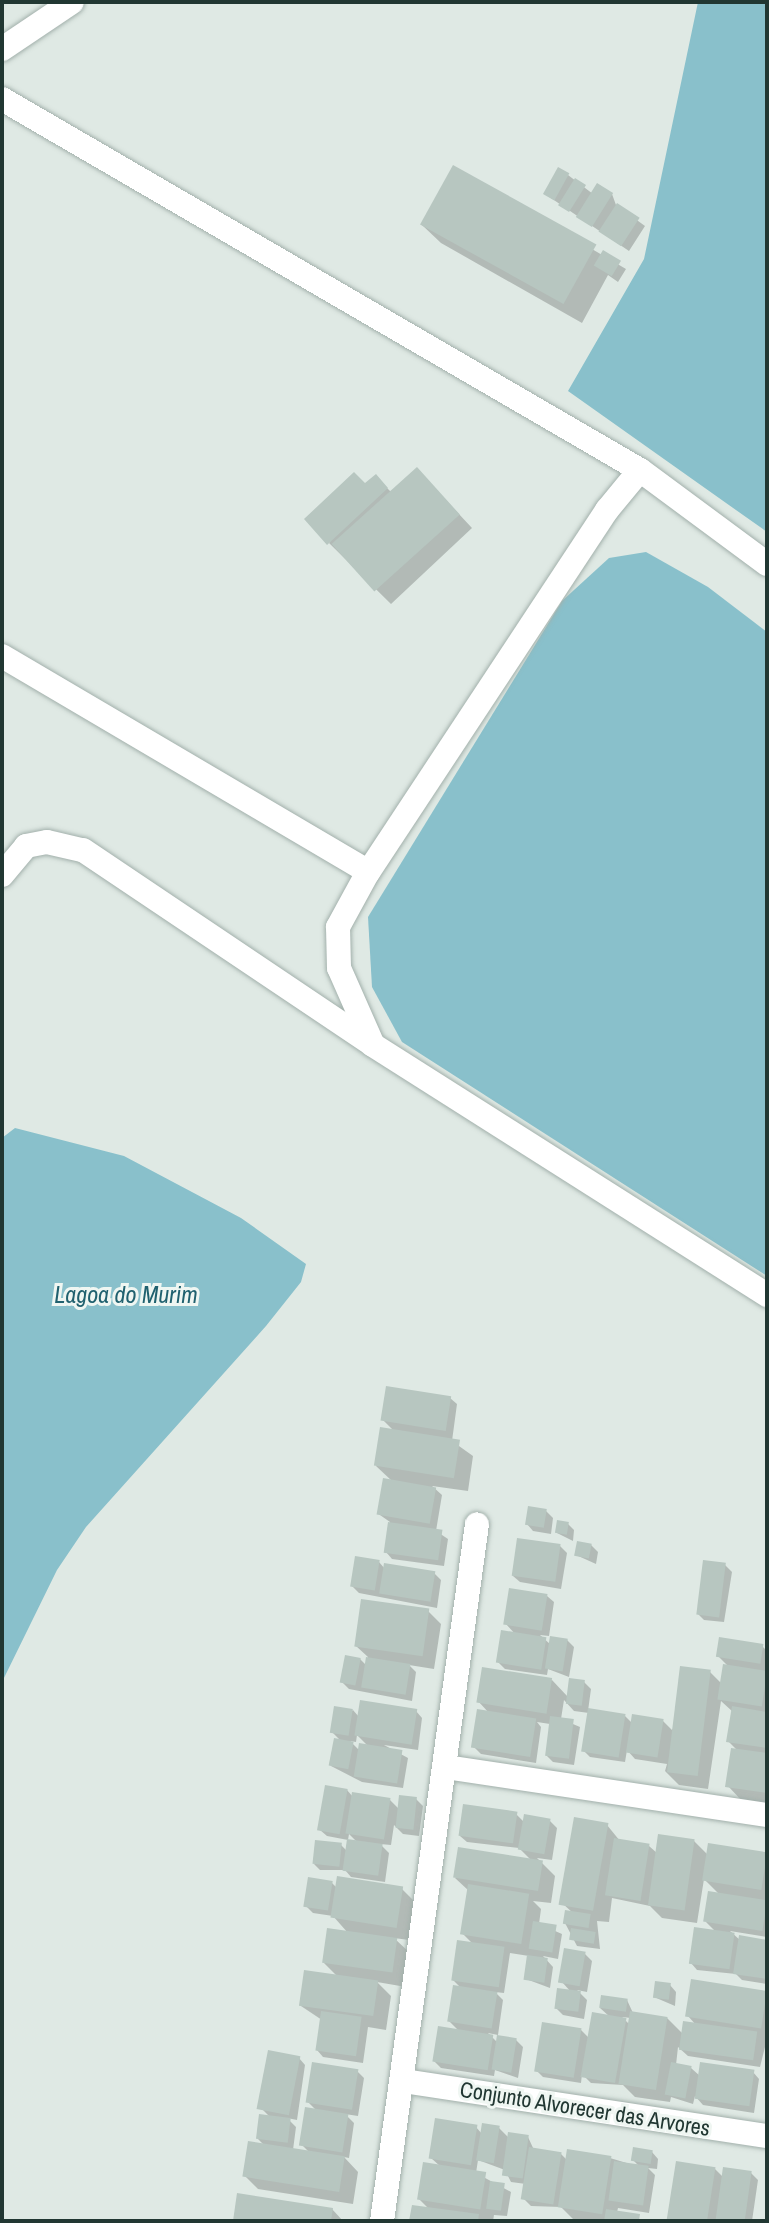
<!DOCTYPE html>
<html>
<head>
<meta charset="utf-8">
<style>
	body { margin:0 }
	#map { position:relative; width:769px; height:2223px; overflow:hidden; background:#dfe9e4; font-family:"Archivo Narrow",sans-serif }
	div>[style] { position:absolute }
	.water>* { inset:0; background:#89c0cb }
	.shadow>* { inset:0; background:#0003 }
	.building>* { inset:0; background:#b7c6c0; transform-origin:0 0 }
	.roads { filter:drop-shadow(0 0 2px #a2b0ab) drop-shadow(0 0 2px #a2b0ab) }
	.minor>* { height:24px; margin:-12px; padding:0 12px; transform-origin:12px; border-radius:12px; background:#fff }
	span { translate:-50% -50%; white-space:nowrap; text-align:center; line-height:1.15; -webkit-text-stroke:6px #eff6f2; paint-order:stroke }
	.street-label { font-size:22px; color:#213732 }
	.water-label { font-size:24px; color:#20616f; font-style:italic }
	.frame { position:absolute; inset:0; border:4px solid #213732; pointer-events:none }
</style>
</head>
<body>
<div id="map">
	<div class="water">
		<i style="clip-path:polygon(698px 2px,767px 2px,767px 532px,568px 391px,644px 259px)"></i>
		<i style="clip-path:polygon(646px 552px,708px 587px,767px 632px,767px 1276px,402px 1042px,372px 987px,368px 917px,562px 601px,609px 558px)"></i>
		<i style="clip-path:polygon(15px 1128px,124px 1156px,241px 1218px,306px 1264px,301px 1282px,266px 1326px,86px 1527px,57px 1570px,2px 1682px,2px 1138px)"></i>
	</div>
	<div class="shadow">
		<i style="clip-path:polygon(454px 168px,626px 269px,618px 282px,608px 275px,582px 323px,441px 243px,422px 225px)"></i>
		<i style="clip-path:polygon(568px 175px,593px 194px,612px 194px,616px 205px,645px 226px,629px 251px,545px 194px)"></i>
		<i style="clip-path:polygon(376px 477px,392px 493px,430px 483px,472px 528px,391px 604px,329px 543px)"></i>
		<i style="clip-path:polygon(450px 1398px,457px 1404px,452px 1441px,473px 1456px,468px 1491px,432px 1486px,442px 1495px,436px 1531px,448px 1539px,444px 1566px,392px 1559px,386px 1552px,390px 1522px,380px 1515px,393px 1482px,376px 1466px,394px 1431px,383px 1420px)"></i>
		<i style="clip-path:polygon(546px 1511px,553px 1518px,551px 1534px,533px 1531px,527px 1524px)"></i>
		<i style="clip-path:polygon(568px 1524px,574px 1530px,573px 1541px,557px 1533px)"></i>
		<i style="clip-path:polygon(591px 1545px,598px 1552px,596px 1564px,576px 1555px)"></i>
		<i style="clip-path:polygon(560px 1546px,567px 1553px,561px 1589px,520px 1582px,513px 1576px)"></i>
		<i style="clip-path:polygon(379px 1562px,385px 1569px,434px 1573px,441px 1580px,437px 1608px,359px 1593px,352px 1586px)"></i>
		<i style="clip-path:polygon(725px 1565px,732px 1572px,724px 1622px,704px 1620px,697px 1613px)"></i>
		<i style="clip-path:polygon(547px 1596px,554px 1602px,549px 1636px,540px 1635px,551px 1645px,567px 1640px,574px 1647px,569px 1677px,548px 1669px,547px 1675px,505px 1669px,498px 1662px,516px 1635px,506px 1624px)"></i>
		<i style="clip-path:polygon(428px 1611px,441px 1624px,434px 1669px,409px 1665px,416px 1672px,412px 1701px,349px 1689px,342px 1682px,360px 1659px,366px 1665px,368px 1657px,356px 1646px)"></i>
		<i style="clip-path:polygon(762px 1646px,767px 1651px,767px 1804px,741px 1800px,728px 1786px,738px 1751px,728px 1741px,733px 1712px,721px 1701px,708px 1789px,679px 1785px,665px 1771px,667px 1764px,635px 1759px,627px 1750px,625px 1762px,590px 1757px,583px 1750px,589px 1713px,574px 1711px,564px 1700px,561px 1719px,580px 1727px,574px 1765px,553px 1762px,546px 1755px,550px 1724px,537px 1722px,541px 1727px,536px 1763px,481px 1754px,474px 1747px,489px 1713px,478px 1701px,552px 1680px,568px 1697px,584px 1682px,591px 1689px,588px 1711px,625px 1716px,633px 1724px,663px 1721px,672px 1730px,710px 1672px,722px 1684px,729px 1667px,719px 1657px)"></i>
		<i style="clip-path:polygon(evenodd,353px 1710px,359px 1717px,416px 1711px,422px 1718px,418px 1750px,384px 1745px,408px 1758px,403px 1788px,362px 1782px,331px 1766px,342px 1742px,332px 1732px,353px 1710px,357px 1735px,368px 1746px,359px 1750px,350px 1741px,356px 1742px,357px 1735px)"></i>
		<i style="clip-path:polygon(347px 1790px,353px 1797px,390px 1800px,399px 1809px,416px 1799px,423px 1806px,419px 1836px,403px 1834px,394px 1825px,391px 1845px,380px 1844px,389px 1853px,385px 1882px,351px 1877px,345px 1870px,320px 1870px,314px 1864px,341px 1845px,347px 1851px,357px 1842px,349px 1834px,348px 1840px,327px 1836px,320px 1830px)"></i>
		<i style="clip-path:polygon(516px 1814px,525px 1823px,550px 1821px,557px 1828px,552px 1860px,537px 1858px,555px 1876px,551px 1903px,533px 1901px,541px 1909px,539px 1924px,562px 1934px,558px 1959px,543px 1956px,553px 1967px,550px 1988px,526px 1979px,529px 1956px,510px 1953px,504px 1993px,495px 1992px,503px 2000px,498px 2035px,488px 2033px,497px 2042px,516px 2040px,523px 2047px,518px 2078px,495px 2070px,494px 2076px,441px 2068px,434px 2061px,459px 2031px,449px 2021px,461px 1988px,453px 1980px,474px 1945px,463px 1934px,469px 1891px,455px 1878px,532px 1861px,519px 1848px,467px 1842px,460px 1836px)"></i>
		<i style="clip-path:polygon(607px 1825px,620px 1841px,649px 1846px,657px 1853px,694px 1841px,708px 1855px,767px 1854px,767px 1937px,730px 1931px,741px 1941px,767px 1942px,767px 1984px,742px 1980px,736px 1974px,697px 1970px,691px 1963px,716px 1932px,706px 1922px,719px 1894px,704px 1879px,697px 1923px,662px 1918px,650px 1906px,612px 1898px,609px 1922px,597px 1921px,600px 1949px,577px 1946px,565px 1923px,573px 1913px,563px 1904px)"></i>
		<i style="clip-path:polygon(332px 1883px,337px 1888px,402px 1889px,415px 1902px,409px 1940px,394px 1938px,410px 1953px,406px 1987px,377px 1982px,391px 1996px,386px 2030px,368px 2027px,363px 2063px,323px 2057px,317px 2050px,322px 2020px,301px 2006px,338px 1977px,324px 1963px,348px 1933px,333px 1916px,313px 1913px,306px 1906px)"></i>
		<i style="clip-path:polygon(585px 1954px,592px 1961px,587px 1992px,577px 1990px,587px 2000px,584px 2019px,563px 2015px,556px 2008px,571px 1992px,562px 1982px)"></i>
		<i style="clip-path:polygon(670px 1985px,676px 1992px,675px 2006px,654px 1997px)"></i>
		<i style="clip-path:polygon(evenodd,766px 1993px,767px 2039px,760px 2067px,688px 2056px,678px 2047px,676px 2065px,691px 2068px,700px 2076px,753px 2072px,759px 2079px,754px 2113px,703px 2105px,695px 2096px,693px 2104px,671px 2097px,670px 2102px,635px 2097px,623px 2085px,591px 2083px,582px 2074px,581px 2083px,543px 2077px,536px 2070px,581px 2030px,590px 2039px,610px 2017px,600px 2008px,627px 2000px,633px 2013px,667px 2018px,683px 2034px,696px 2025px,688px 2016px,766px 1993px,622px 2017px,631px 2018px,630px 2025px,622px 2017px)"></i>
		<i style="clip-path:polygon(299px 2058px,305px 2065px,297px 2120px,287px 2118px,296px 2127px,293px 2150px,310px 2153px,302px 2145px,317px 2111px,308px 2102px,357px 2071px,364px 2078px,358px 2116px,345px 2114px,354px 2123px,349px 2158px,344px 2157px,358px 2172px,353px 2204px,258px 2189px,244px 2175px,265px 2146px,258px 2139px,271px 2118px,261px 2108px)"></i>
		<i style="clip-path:polygon(476px 2127px,482px 2134px,499px 2128px,509px 2138px,528px 2137px,534px 2150px,561px 2154px,567px 2160px,610px 2158px,640px 2167px,633px 2160px,652px 2152px,658px 2159px,657px 2169px,648px 2168px,655px 2175px,649px 2213px,618px 2208px,617px 2212px,645px 2221px,574px 2220px,561px 2207px,531px 2206px,524px 2199px,526px 2184px,511px 2182px,505px 2170px,478px 2160px,476px 2173px,511px 2192px,507px 2216px,494px 2215px,493px 2221px,411px 2221px,429px 2209px,419px 2199px,441px 2167px,431px 2158px)"></i>
		<i style="clip-path:polygon(715px 2169px,723px 2177px,751px 2173px,758px 2180px,752px 2221px,669px 2221px)"></i>
		<i style="clip-path:polygon(332px 2209px,343px 2221px,235px 2221px)"></i>
	</div>
	<div class="building">
		<i style="left:453px;top:165px;width:164px;height:68px;rotate:29deg"></i>
		<i style="left:558px;top:167px;width:13px;height:31px;rotate:29deg"></i>
		<i style="left:575px;top:178px;width:13px;height:32px;rotate:32deg"></i>
		<i style="left:597px;top:183px;width:19px;height:40px;rotate:32deg"></i>
		<i style="left:617px;top:203px;width:27px;height:34px;rotate:33deg"></i>
		<i style="left:603px;top:250px;width:21px;height:18px;rotate:31deg"></i>
		<i style="left:417px;top:467px;width:64px;height:115px;rotate:48deg"></i>
		<i style="clip-path:polygon(354px 472px,365px 483px,376px 474px,388px 488px,327px 545px,304px 519px)"></i>
		<i style="left:386px;top:1386px;width:66px;height:35px;rotate:9deg"></i>
		<i style="left:380px;top:1427px;width:81px;height:39px;rotate:9deg"></i>
		<i style="left:383px;top:1478px;width:54px;height:37px;rotate:10deg"></i>
		<i style="left:528px;top:1506px;width:19px;height:19px;rotate:9deg"></i>
		<i style="left:557px;top:1520px;width:12px;height:13px;rotate:9deg"></i>
		<i style="left:388px;top:1522px;width:55px;height:31px;rotate:8deg"></i>
		<i style="left:517px;top:1538px;width:44px;height:38px;rotate:8deg"></i>
		<i style="left:577px;top:1541px;width:15px;height:15px;rotate:11deg"></i>
		<i style="left:355px;top:1556px;width:25px;height:31px;rotate:9deg"></i>
		<i style="left:703px;top:1560px;width:23px;height:55px;rotate:7deg"></i>
		<i style="left:384px;top:1563px;width:52px;height:31px;rotate:9deg"></i>
		<i style="left:509px;top:1588px;width:39px;height:37px;rotate:9deg"></i>
		<i style="left:361px;top:1599px;width:69px;height:48px;rotate:8deg"></i>
		<i style="left:501px;top:1630px;width:46px;height:33px;rotate:9deg"></i>
		<i style="left:550px;top:1636px;width:18px;height:33px;rotate:9deg"></i>
		<i style="left:719px;top:1637px;width:45px;height:20px;rotate:9deg"></i>
		<i style="left:345px;top:1655px;width:16px;height:28px;rotate:11deg"></i>
		<i style="left:366px;top:1657px;width:45px;height:31px;rotate:9deg"></i>
		<i style="left:723px;top:1664px;width:45px;height:36px;rotate:9deg"></i>
		<i style="left:680px;top:1666px;width:31px;height:107px;rotate:7deg"></i>
		<i style="left:482px;top:1667px;width:71px;height:36px;rotate:9deg"></i>
		<i style="left:569px;top:1678px;width:16px;height:26px;rotate:7deg"></i>
		<i style="left:360px;top:1700px;width:58px;height:36px;rotate:9deg"></i>
		<i style="left:334px;top:1706px;width:19px;height:27px;rotate:9deg"></i>
		<i style="clip-path:polygon(732px 1706px,767px 1712px,767px 1748px,726px 1742px)"></i>
		<i style="left:588px;top:1708px;width:38px;height:44px;rotate:9deg"></i>
		<i style="left:477px;top:1709px;width:60px;height:39px;rotate:9deg"></i>
		<i style="left:632px;top:1714px;width:32px;height:39px;rotate:9deg"></i>
		<i style="left:550px;top:1716px;width:24px;height:40px;rotate:7deg"></i>
		<i style="left:334px;top:1738px;width:20px;height:28px;rotate:11deg"></i>
		<i style="left:359px;top:1743px;width:44px;height:34px;rotate:9deg"></i>
		<i style="clip-path:polygon(731px 1748px,767px 1753px,767px 1793px,725px 1787px)"></i>
		<i style="left:325px;top:1785px;width:23px;height:46px;rotate:10deg"></i>
		<i style="left:352px;top:1792px;width:39px;height:42px;rotate:9deg"></i>
		<i style="left:399px;top:1795px;width:18px;height:33px;rotate:6deg"></i>
		<i style="left:463px;top:1804px;width:55px;height:32px;rotate:8deg"></i>
		<i style="left:524px;top:1814px;width:27px;height:36px;rotate:10deg"></i>
		<i style="left:574px;top:1817px;width:35px;height:89px;rotate:10deg"></i>
		<i style="left:658px;top:1834px;width:37px;height:72px;rotate:8deg"></i>
		<i style="left:614px;top:1838px;width:36px;height:58px;rotate:9deg"></i>
		<i style="left:347px;top:1839px;width:36px;height:32px;rotate:8deg"></i>
		<i style="left:315px;top:1840px;width:27px;height:24px;rotate:6deg"></i>
		<i style="left:708px;top:1843px;width:60px;height:38px;rotate:9deg"></i>
		<i style="left:458px;top:1847px;width:86px;height:31px;rotate:9deg"></i>
		<i style="left:337px;top:1876px;width:67px;height:42px;rotate:9deg"></i>
		<i style="left:308px;top:1877px;width:25px;height:30px;rotate:9deg"></i>
		<i style="left:468px;top:1884px;width:62px;height:51px;rotate:9deg"></i>
		<i style="left:708px;top:1891px;width:60px;height:31px;rotate:9deg"></i>
		<i style="left:565px;top:1910px;width:26px;height:14px;rotate:9deg"></i>
		<i style="left:533px;top:1921px;width:24px;height:28px;rotate:9deg"></i>
		<i style="left:694px;top:1927px;width:41px;height:37px;rotate:8deg"></i>
		<i style="left:327px;top:1928px;width:71px;height:35px;rotate:8deg"></i>
		<i style="left:571px;top:1928px;width:25px;height:12px;rotate:9deg"></i>
		<i style="clip-path:polygon(739px 1935px,767px 1940px,767px 1979px,733px 1974px)"></i>
		<i style="left:457px;top:1940px;width:48px;height:41px;rotate:8deg"></i>
		<i style="left:564px;top:1948px;width:22px;height:35px;rotate:10deg"></i>
		<i style="left:527px;top:1955px;width:21px;height:25px;rotate:8deg"></i>
		<i style="left:304px;top:1970px;width:75px;height:36px;rotate:8deg"></i>
		<i style="left:691px;top:1979px;width:77px;height:38px;rotate:9deg"></i>
		<i style="left:655px;top:1981px;width:16px;height:17px;rotate:7deg"></i>
		<i style="left:453px;top:1985px;width:45px;height:37px;rotate:9deg"></i>
		<i style="left:557px;top:1988px;width:24px;height:21px;rotate:7deg"></i>
		<i style="left:601px;top:1995px;width:27px;height:13px;rotate:8deg"></i>
		<i style="left:321px;top:2011px;width:41px;height:40px;rotate:8deg"></i>
		<i style="left:630px;top:2011px;width:38px;height:74px;rotate:9deg"></i>
		<i style="left:592px;top:2012px;width:35px;height:66px;rotate:10deg"></i>
		<i style="left:683px;top:2021px;width:75px;height:29px;rotate:8deg"></i>
		<i style="left:542px;top:2022px;width:40px;height:50px;rotate:9deg"></i>
		<i style="left:438px;top:2026px;width:56px;height:36px;rotate:9deg"></i>
		<i style="left:497px;top:2035px;width:20px;height:35px;rotate:9deg"></i>
		<i style="left:268px;top:2050px;width:33px;height:60px;rotate:11deg"></i>
		<i style="left:312px;top:2062px;width:47px;height:41px;rotate:9deg"></i>
		<i style="left:671px;top:2062px;width:21px;height:33px;rotate:11deg"></i>
		<i style="left:700px;top:2062px;width:55px;height:37px;rotate:8deg"></i>
		<i style="left:305px;top:2107px;width:44px;height:39px;rotate:9deg"></i>
		<i style="left:259px;top:2114px;width:32px;height:25px;rotate:7deg"></i>
		<i style="left:435px;top:2118px;width:43px;height:41px;rotate:9deg"></i>
		<i style="left:482px;top:2123px;width:18px;height:38px;rotate:9deg"></i>
		<i style="left:508px;top:2132px;width:21px;height:44px;rotate:8deg"></i>
		<i style="left:248px;top:2141px;width:98px;height:36px;rotate:9deg"></i>
		<i style="left:529px;top:2147px;width:33px;height:53px;rotate:9deg"></i>
		<i style="left:633px;top:2147px;width:20px;height:14px;rotate:9deg"></i>
		<i style="left:567px;top:2149px;width:45px;height:59px;rotate:9deg"></i>
		<i style="left:614px;top:2161px;width:35px;height:40px;rotate:8deg"></i>
		<i style="left:676px;top:2161px;width:40px;height:61px;rotate:9deg"></i>
		<i style="left:423px;top:2162px;width:64px;height:38px;rotate:9deg"></i>
		<i style="left:723px;top:2167px;width:29px;height:55px;rotate:8deg"></i>
		<i style="left:490px;top:2181px;width:15px;height:28px;rotate:8deg"></i>
		<i style="clip-path:polygon(237px 2193px,333px 2208px,331px 2221px,233px 2221px)"></i>
		<i style="clip-path:polygon(412px 2205px,479px 2214px,478px 2221px,409px 2221px)"></i>
		<i style="clip-path:polygon(606px 2209px,640px 2214px,639px 2221px,604px 2221px)"></i>
	</div>
	<div class="roads">
		<div class="minor">
			<i style="left:2px;top:49px;width:84px;rotate:-33.9deg"></i>
			<i style="left:2px;top:99px;width:738px;rotate:30.18deg"></i>
			<i style="left:640px;top:470px;width:158px;rotate:36.5deg"></i>
			<i style="left:640px;top:470px;width:52px;rotate:129.5deg"></i>
			<i style="left:607px;top:510px;width:434px;rotate:123.4deg"></i>
			<i style="left:368px;top:872px;width:63px;rotate:118.6deg"></i>
			<i style="left:338px;top:927px;width:41px;rotate:88.6deg"></i>
			<i style="left:339px;top:968px;width:84px;rotate:66.2deg"></i>
			<i style="left:373px;top:1045px;width:467px;rotate:32.4deg"></i>
			<i style="left:2px;top:656px;width:425px;rotate:30.5deg"></i>
			<i style="left:2px;top:875px;width:38px;rotate:-50deg"></i>
			<i style="left:26px;top:846px;width:21px;rotate:-11deg"></i>
			<i style="left:47px;top:842px;width:37px;rotate:13deg"></i>
			<i style="left:83px;top:850px;width:349px;rotate:33.9deg"></i>
			<i style="left:445px;top:1767px;width:326px;rotate:8.5deg"></i>
			<i style="left:403px;top:2081px;width:368px;rotate:8.6deg"></i>
			<i style="left:382px;top:2221px;width:703px;rotate:-82.24deg"></i>
		</div>
	</div>
	<div class="street-label">
		<span style="left:585px;top:2109px;rotate:9deg">Conjunto Alvorecer das Arvores</span>
	</div>
	<div class="water-label">
		<span style="left:126px;top:1295px">Lagoa do Murim</span>
	</div>
	<div class="frame"></div>
</div>
</body>
</html>
